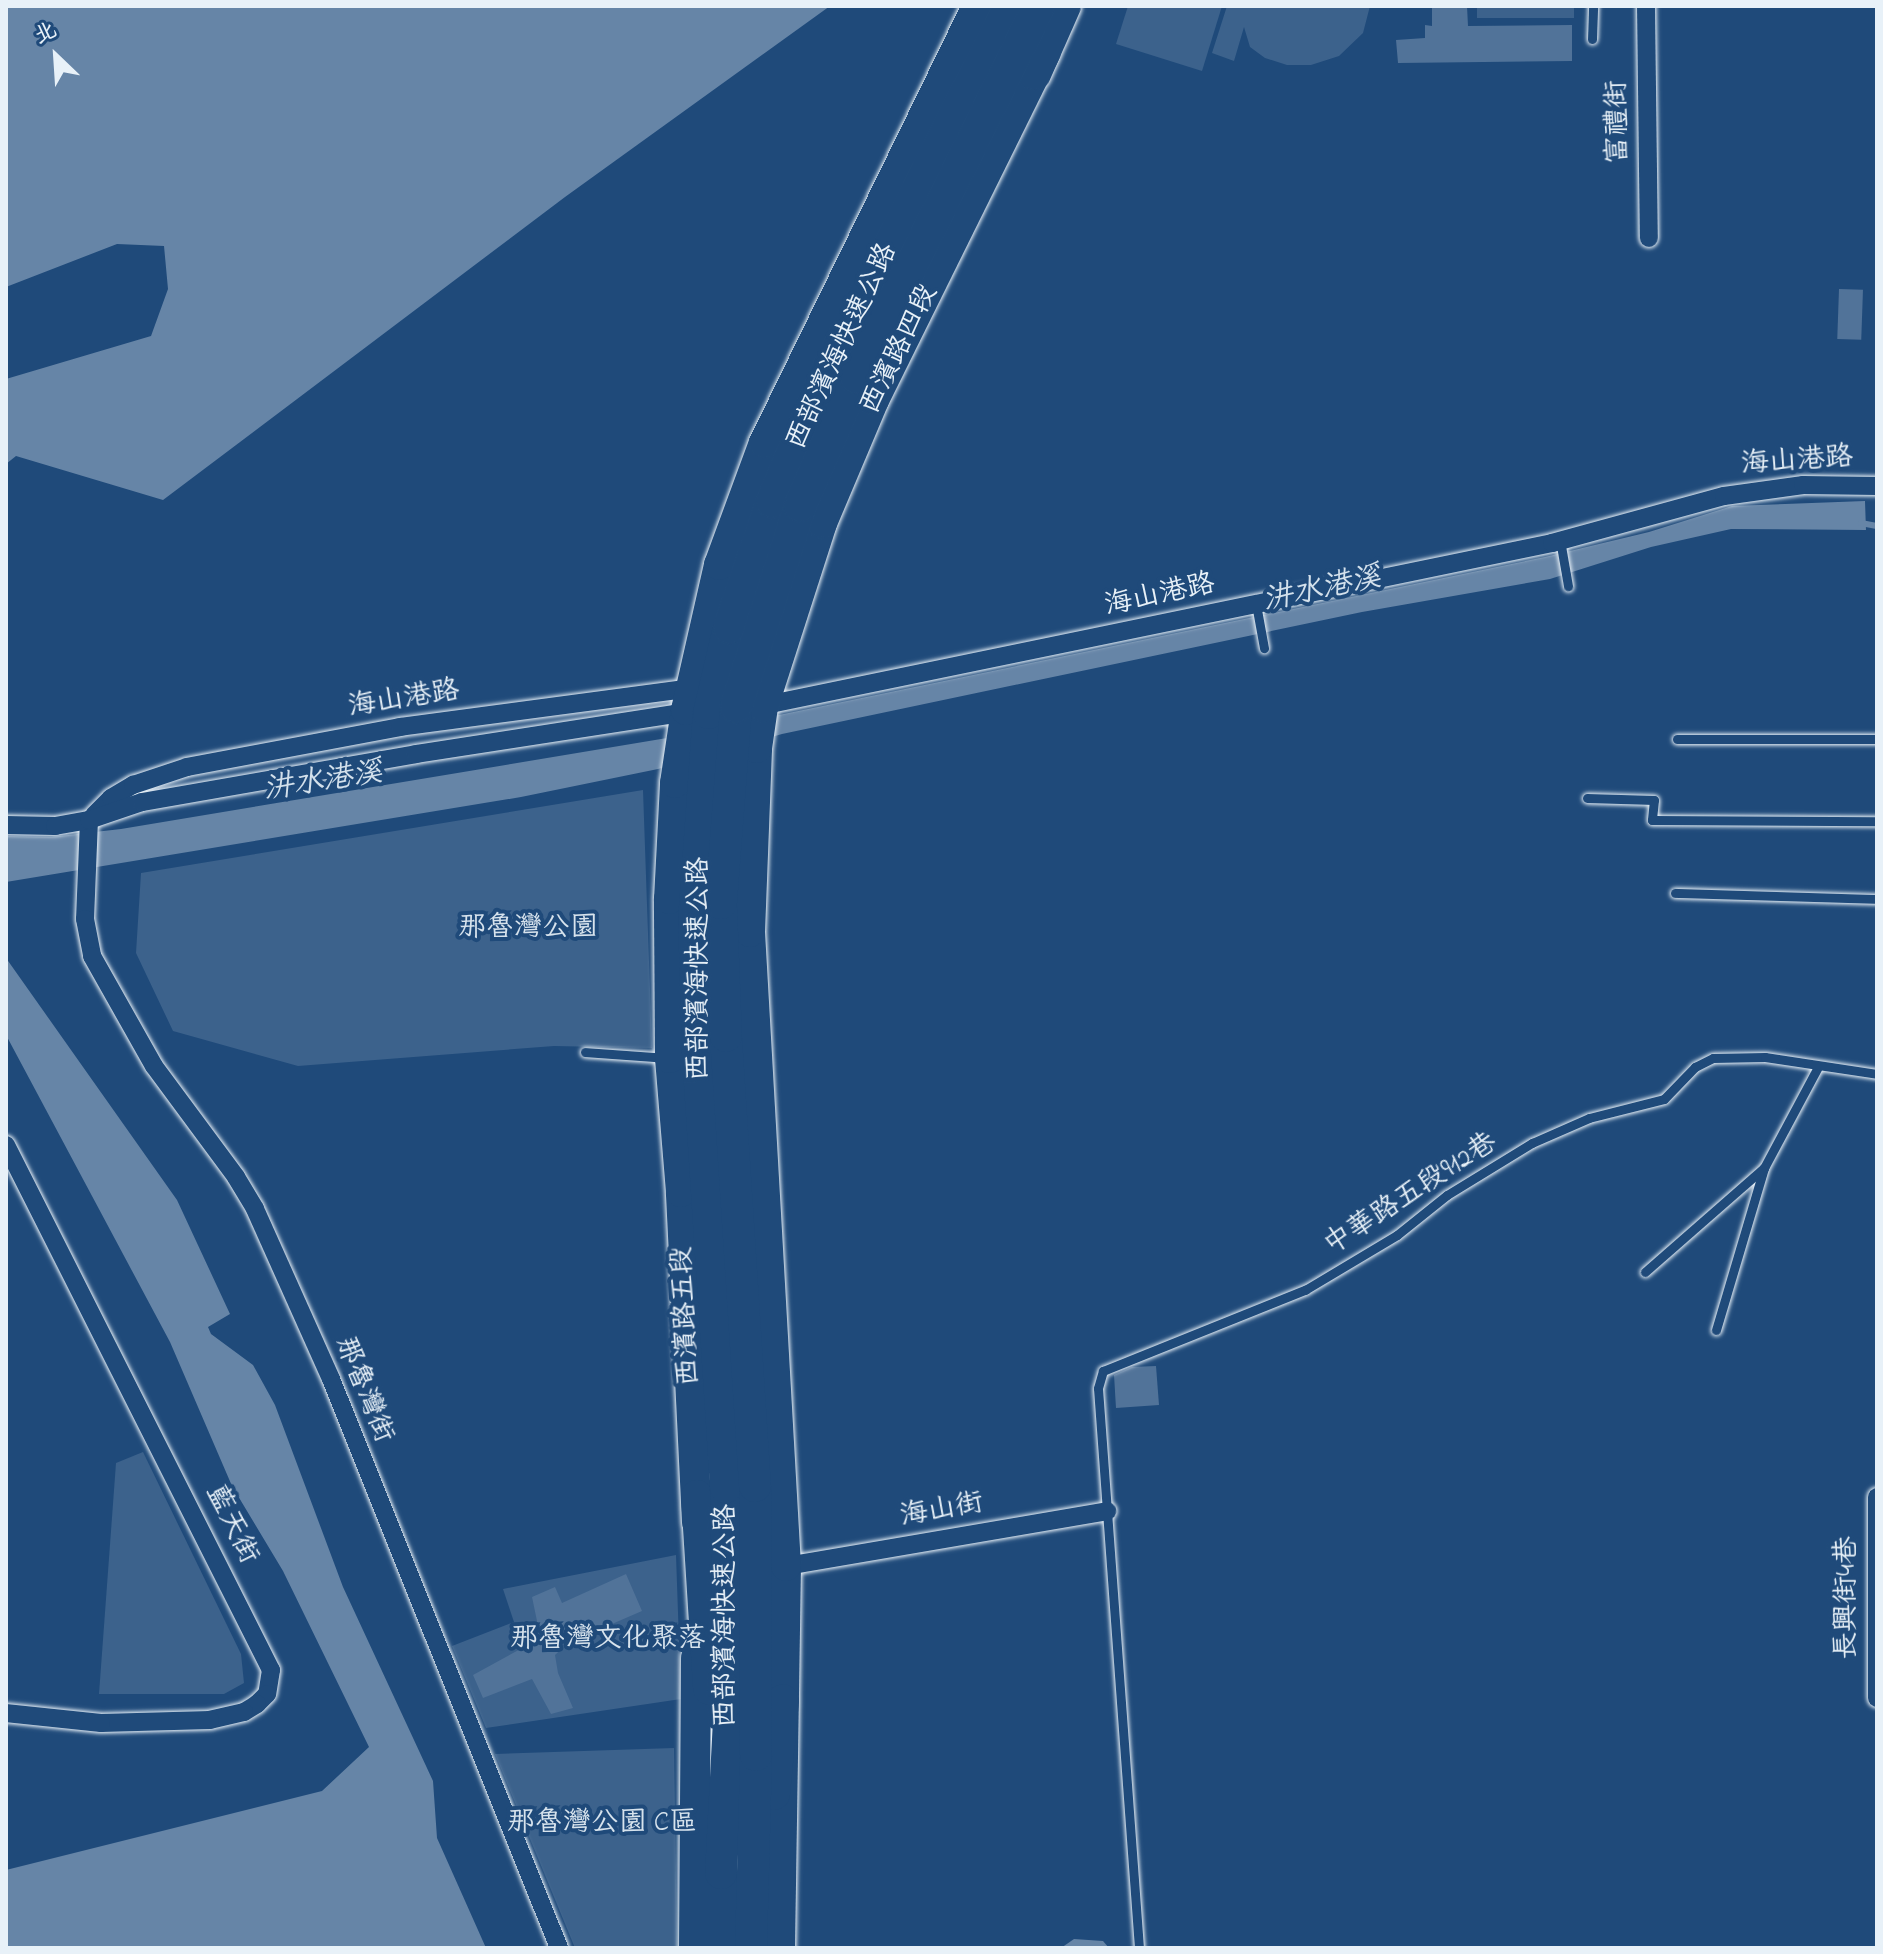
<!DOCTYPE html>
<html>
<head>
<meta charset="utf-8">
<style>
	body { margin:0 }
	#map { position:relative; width:1883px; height:1954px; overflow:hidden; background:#1f4a7a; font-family:"Indie Flower","LXGW WenKai TC",sans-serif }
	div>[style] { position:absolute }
	.green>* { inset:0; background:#3c628c; transform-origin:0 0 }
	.water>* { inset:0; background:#6685a7 }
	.stream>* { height:6px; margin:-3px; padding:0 3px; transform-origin:3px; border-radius:3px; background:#6685a7 }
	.building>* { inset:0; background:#517399; transform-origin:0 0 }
	.roads { filter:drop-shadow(0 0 2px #e8f1f8) drop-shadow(0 0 2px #e8f1f8) }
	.service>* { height:9px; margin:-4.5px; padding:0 4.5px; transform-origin:4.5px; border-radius:4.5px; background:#1f4a7a }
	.minor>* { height:18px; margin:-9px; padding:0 9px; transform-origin:9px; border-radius:9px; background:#1f4a7a }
	.primary>* { height:30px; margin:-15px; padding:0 15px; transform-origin:15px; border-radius:15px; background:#1f4a7a }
	.trunk>* { height:32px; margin:-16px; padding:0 16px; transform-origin:16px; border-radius:16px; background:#1f4a7a }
	span { translate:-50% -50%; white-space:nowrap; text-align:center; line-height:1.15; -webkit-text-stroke:8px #1f4a7a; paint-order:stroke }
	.street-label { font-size:28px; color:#e8f1f8 }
	.park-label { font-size:28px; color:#d7e3ed }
	.water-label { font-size:30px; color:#d4e1ec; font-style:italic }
	.frame { position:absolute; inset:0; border:8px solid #e8f1f8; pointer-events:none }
	.north { position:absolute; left:16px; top:16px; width:80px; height:80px; -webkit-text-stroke:6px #1f4a7a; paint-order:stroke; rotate:335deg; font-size:22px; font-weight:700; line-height:32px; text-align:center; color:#e8f1f8 }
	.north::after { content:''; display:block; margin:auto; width:28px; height:36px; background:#e8f1f8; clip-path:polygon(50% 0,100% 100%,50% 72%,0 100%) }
</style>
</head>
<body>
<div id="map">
	<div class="green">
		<i style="clip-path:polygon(1128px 6px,1222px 6px,1202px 71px,1116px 44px)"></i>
		<i style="clip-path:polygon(1227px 6px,1370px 6px,1363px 33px,1339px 56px,1311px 65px,1287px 65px,1265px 58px,1250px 47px,1244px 27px,1234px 61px,1212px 53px)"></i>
		<i style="left:1477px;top:6px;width:97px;height:12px"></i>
		<i style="clip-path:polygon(643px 790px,652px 1048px,554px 1046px,298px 1066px,173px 1031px,136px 953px,141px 873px)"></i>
		<i style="clip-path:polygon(143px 1452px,241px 1654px,244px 1683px,224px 1694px,99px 1694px,116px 1463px)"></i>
		<i style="clip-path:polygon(676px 1555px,681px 1699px,486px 1728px,452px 1646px,514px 1622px,503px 1589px)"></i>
		<i style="clip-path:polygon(674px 1748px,677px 1948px,575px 1948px,495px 1754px)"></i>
	</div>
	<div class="water">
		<i style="clip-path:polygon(6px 6px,830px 6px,565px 197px,163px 500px,16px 456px,6px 464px,6px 379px,151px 336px,168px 289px,164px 246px,117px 244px,6px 287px)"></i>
		<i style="clip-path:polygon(1865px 501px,1866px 530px,1731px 529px,1651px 547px,1550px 579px,1362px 612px,782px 734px,658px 769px,521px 797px,6px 882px,6px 836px,51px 837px,121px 829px,667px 738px,1545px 557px,1649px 532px,1732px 506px)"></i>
		<i style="clip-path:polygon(6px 958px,177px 1200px,230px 1314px,208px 1327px,211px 1334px,253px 1365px,275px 1405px,343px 1587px,433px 1781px,437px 1838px,486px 1948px,6px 1948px,6px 1870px,322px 1791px,369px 1747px,283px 1571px,232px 1486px,170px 1342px,6px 1035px)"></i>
		<i style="clip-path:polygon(1074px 1939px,1103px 1941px,1109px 1948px,1061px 1948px)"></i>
	</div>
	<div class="stream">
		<i style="left:1861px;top:523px;width:16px;rotate:11deg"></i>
	</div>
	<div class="building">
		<i style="clip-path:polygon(1432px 6px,1467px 6px,1468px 26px,1572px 25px,1572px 61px,1398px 63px,1396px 40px,1425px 38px,1425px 25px,1432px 26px)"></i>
		<i style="left:1839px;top:289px;width:24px;height:50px;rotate:2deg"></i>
		<i style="clip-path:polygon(1156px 1366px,1159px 1405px,1116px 1408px,1114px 1375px,1132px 1367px)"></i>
		<i style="clip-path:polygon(626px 1574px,642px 1611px,568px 1643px,555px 1655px,558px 1673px,573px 1708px,551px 1714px,532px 1679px,483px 1698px,473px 1675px,526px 1646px,537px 1621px,532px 1597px,555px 1587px,562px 1603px)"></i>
	</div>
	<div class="roads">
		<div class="service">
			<i style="left:1592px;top:39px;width:33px;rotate:-88deg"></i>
			<i style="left:1560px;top:540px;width:47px;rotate:80.1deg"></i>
			<i style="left:1256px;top:604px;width:45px;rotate:79.7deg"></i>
			<i style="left:1677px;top:739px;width:200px"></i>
			<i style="left:1587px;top:798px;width:67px;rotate:1.7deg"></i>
			<i style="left:1654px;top:800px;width:20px;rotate:96deg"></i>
			<i style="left:1652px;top:820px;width:225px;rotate:0.3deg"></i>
			<i style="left:1675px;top:893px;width:202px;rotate:1.7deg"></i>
			<i style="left:585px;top:1052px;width:82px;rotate:4.2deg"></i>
			<i style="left:1645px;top:1272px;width:158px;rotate:-41.2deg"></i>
			<i style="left:1764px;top:1168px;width:115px;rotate:-61.9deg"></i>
			<i style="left:1716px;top:1330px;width:169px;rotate:-73.5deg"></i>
			<i style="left:1139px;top:1948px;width:561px;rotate:-94.19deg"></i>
			<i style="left:1098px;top:1388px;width:18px;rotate:-74deg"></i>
			<i style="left:1103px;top:1371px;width:218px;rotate:-21.9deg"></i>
			<i style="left:1305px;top:1290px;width:107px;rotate:-30.9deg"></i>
			<i style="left:1397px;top:1235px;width:64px;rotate:-38.7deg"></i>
			<i style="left:1447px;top:1195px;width:100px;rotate:-31.5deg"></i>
			<i style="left:1532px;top:1143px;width:62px;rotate:-23.7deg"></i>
			<i style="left:1589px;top:1118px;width:77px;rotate:-14.2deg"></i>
			<i style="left:1664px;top:1099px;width:45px;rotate:-45.9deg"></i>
			<i style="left:1695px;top:1067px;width:20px;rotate:-27deg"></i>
			<i style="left:1713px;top:1058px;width:52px;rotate:-1.1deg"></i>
			<i style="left:1765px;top:1057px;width:113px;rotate:8.6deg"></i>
		</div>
		<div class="minor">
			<i style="left:1646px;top:6px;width:232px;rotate:89.3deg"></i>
			<i style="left:756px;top:707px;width:813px;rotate:-11.64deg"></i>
			<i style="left:1552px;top:543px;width:178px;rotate:-15.3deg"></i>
			<i style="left:1724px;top:496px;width:80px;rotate:-7.9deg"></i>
			<i style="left:1803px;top:485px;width:74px;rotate:0.8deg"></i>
			<i style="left:94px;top:815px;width:24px;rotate:-45deg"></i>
			<i style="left:111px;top:798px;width:26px;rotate:-31deg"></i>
			<i style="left:133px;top:785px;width:57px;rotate:-18.4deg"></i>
			<i style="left:187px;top:767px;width:217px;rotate:-10.6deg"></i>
			<i style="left:400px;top:727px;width:303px;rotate:-7.6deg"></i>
			<i style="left:89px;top:820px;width:99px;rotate:92.3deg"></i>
			<i style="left:85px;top:919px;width:38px;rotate:79deg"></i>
			<i style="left:92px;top:956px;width:126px;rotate:60.6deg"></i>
			<i style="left:154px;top:1066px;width:138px;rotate:53.5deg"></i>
			<i style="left:236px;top:1177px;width:37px;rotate:59deg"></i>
			<i style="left:255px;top:1209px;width:186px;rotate:65.9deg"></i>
			<i style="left:331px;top:1379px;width:613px;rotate:68.16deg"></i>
			<i style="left:6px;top:825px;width:49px;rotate:1.2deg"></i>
			<i style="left:55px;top:826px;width:35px;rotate:-10deg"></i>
			<i style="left:89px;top:820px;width:56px;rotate:-18.8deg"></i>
			<i style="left:142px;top:802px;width:278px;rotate:-9.9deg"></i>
			<i style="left:416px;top:754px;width:282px;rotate:-8.8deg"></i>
			<i style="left:6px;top:1145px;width:588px;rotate:63.22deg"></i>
			<i style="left:271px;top:1670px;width:24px;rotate:99deg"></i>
			<i style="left:267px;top:1694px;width:14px;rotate:135deg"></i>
			<i style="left:257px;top:1704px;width:15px;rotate:148deg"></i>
			<i style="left:244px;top:1712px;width:35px;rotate:167deg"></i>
			<i style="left:210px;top:1720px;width:109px;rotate:178.4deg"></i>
			<i style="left:101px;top:1723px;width:96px;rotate:-174deg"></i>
			<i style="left:1877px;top:1497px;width:201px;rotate:90deg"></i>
			<i style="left:786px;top:1566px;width:326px;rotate:-9.7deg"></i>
		</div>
		<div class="primary">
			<i style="left:697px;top:1522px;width:330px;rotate:-92.8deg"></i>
			<i style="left:681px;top:1192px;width:134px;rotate:-94.7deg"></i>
			<i style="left:670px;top:1058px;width:159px;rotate:-90.4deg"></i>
			<i style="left:669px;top:899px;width:116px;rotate:-87deg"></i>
			<i style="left:675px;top:783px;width:74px;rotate:-81.4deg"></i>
			<i style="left:686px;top:710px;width:149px;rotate:-77.2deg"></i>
			<i style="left:719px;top:565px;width:130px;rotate:-69.8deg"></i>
			<i style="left:764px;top:443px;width:486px;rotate:-64deg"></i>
			<i style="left:694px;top:1948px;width:290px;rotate:-89.6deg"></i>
			<i style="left:780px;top:1948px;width:382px;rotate:-89.1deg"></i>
			<i style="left:786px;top:1566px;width:635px;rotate:-93.25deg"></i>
			<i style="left:750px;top:932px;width:184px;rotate:-87.8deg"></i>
			<i style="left:757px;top:748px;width:41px;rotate:-81.7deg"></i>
			<i style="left:763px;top:707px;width:193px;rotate:-72.2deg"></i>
			<i style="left:822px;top:523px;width:134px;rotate:-67.1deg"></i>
			<i style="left:874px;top:400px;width:388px;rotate:-63.7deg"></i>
		</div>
		<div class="trunk">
			<i style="left:1035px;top:74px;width:74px;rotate:-66.2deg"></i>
			<i style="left:697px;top:1496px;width:193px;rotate:86.4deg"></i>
			<i style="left:774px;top:1794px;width:94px;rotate:-84.5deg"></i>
			<i style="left:721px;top:1948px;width:75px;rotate:-90deg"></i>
			<i style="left:721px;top:1873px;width:173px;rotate:-87deg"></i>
			<i style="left:730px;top:1700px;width:213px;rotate:-91.1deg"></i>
			<i style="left:726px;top:1487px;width:435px;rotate:-93.7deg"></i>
			<i style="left:698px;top:1053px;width:133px;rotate:-91.7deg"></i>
			<i style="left:694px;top:920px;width:208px;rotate:-85.9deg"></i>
			<i style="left:709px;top:713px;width:87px;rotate:-76.8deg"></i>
			<i style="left:729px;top:628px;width:133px;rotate:-71.2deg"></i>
			<i style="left:772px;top:502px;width:150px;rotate:-67.2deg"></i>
			<i style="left:830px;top:364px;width:401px;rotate:-63.3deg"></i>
			<i style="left:751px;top:1948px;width:193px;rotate:-88.5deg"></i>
			<i style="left:756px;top:1755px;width:269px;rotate:-90.2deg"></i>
			<i style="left:755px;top:1486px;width:451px;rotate:-93.7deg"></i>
			<i style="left:726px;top:1036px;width:133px;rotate:-92.2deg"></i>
			<i style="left:721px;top:903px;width:197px;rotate:-85.6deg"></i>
			<i style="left:736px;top:707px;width:211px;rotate:-72.3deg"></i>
			<i style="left:800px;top:506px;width:140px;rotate:-66.4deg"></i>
			<i style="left:856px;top:378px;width:415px;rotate:-63.8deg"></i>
		</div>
	</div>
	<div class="street-label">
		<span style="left:1619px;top:122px;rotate:-91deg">富禮街</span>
		<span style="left:843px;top:347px;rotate:-65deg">西部濱海快速公路</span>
		<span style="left:900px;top:350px;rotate:-64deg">西濱路四段</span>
		<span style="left:1797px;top:462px;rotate:-4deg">海山港路</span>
		<span style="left:1160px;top:596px;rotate:-12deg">海山港路</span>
		<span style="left:404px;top:700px;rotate:-9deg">海山港路</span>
		<span style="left:700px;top:969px;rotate:-90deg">西部濱海快速公路</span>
		<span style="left:1411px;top:1195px;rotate:-33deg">中華路五段912巷</span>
		<span style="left:687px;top:1316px;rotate:-93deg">西濱路五段</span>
		<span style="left:363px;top:1390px;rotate:68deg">那魯灣街</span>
		<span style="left:942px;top:1511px;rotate:-10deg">海山街</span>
		<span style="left:231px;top:1525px;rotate:64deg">藍天街</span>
		<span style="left:1848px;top:1598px;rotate:-90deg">長興街4巷</span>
		<span style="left:727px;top:1616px;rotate:-90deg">西部濱海快速公路</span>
	</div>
	<div class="park-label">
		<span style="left:528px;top:929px">那魯灣公園</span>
		<span style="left:608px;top:1640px">那魯灣文化聚落</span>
		<span style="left:602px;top:1824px">那魯灣公園 C區</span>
	</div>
	<div class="water-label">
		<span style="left:1322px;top:590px;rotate:-12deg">汫水港溪</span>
		<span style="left:323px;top:782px;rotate:-9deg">汫水港溪</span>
	</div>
	<div class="frame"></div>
	<div class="north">北</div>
</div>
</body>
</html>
